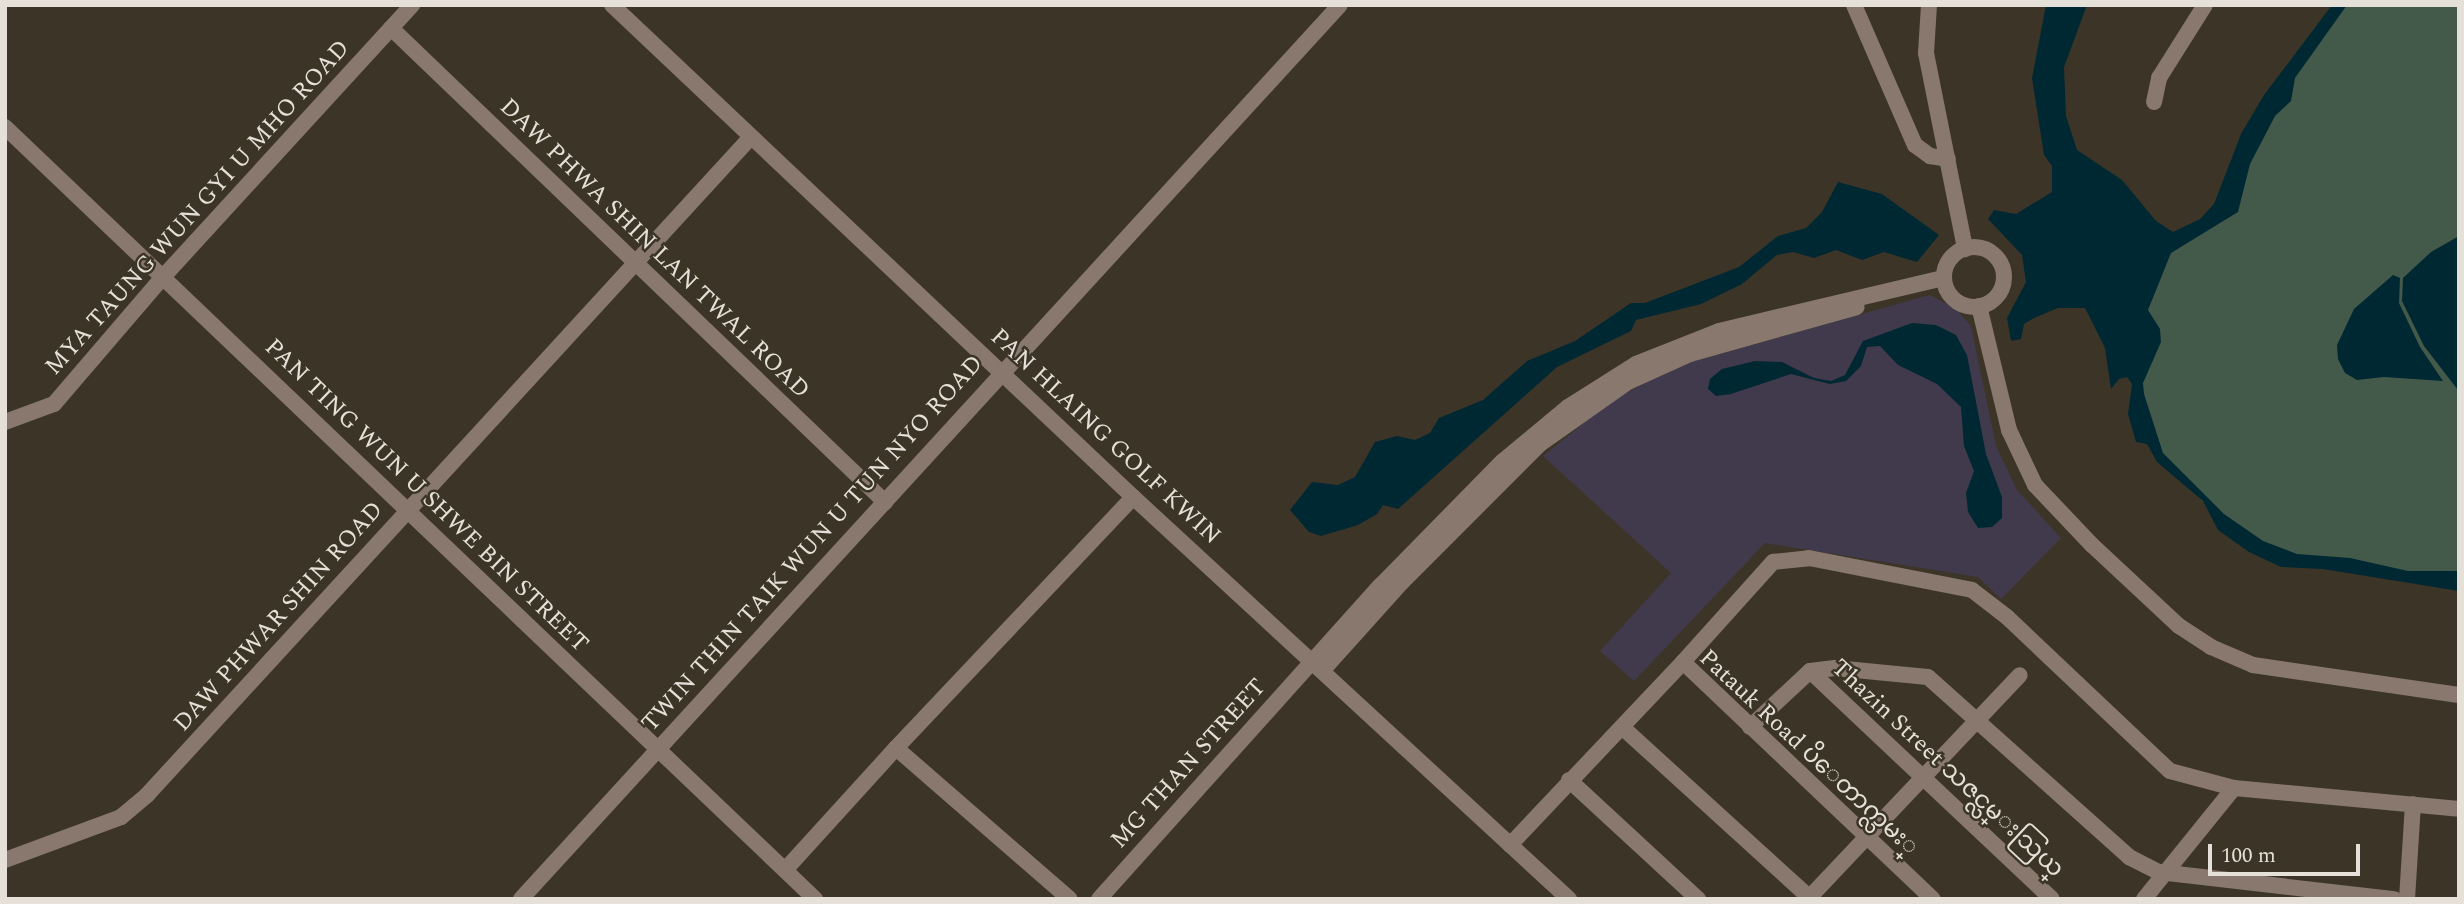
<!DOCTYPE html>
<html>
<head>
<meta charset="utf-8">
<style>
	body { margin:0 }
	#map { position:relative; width:2464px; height:904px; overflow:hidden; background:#3c3527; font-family:Spectral,"Noto Sans Myanmar",serif }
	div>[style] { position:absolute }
	.medical>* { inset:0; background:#403a4c }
	.green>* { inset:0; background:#435a4a }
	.water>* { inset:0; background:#002832 }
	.minor>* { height:16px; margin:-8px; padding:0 8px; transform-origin:8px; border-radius:8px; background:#88786d }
	.minor>.ring { margin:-8px; padding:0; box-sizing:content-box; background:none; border:16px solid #88786d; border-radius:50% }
	span { translate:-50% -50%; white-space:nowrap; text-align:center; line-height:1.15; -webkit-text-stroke:5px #3c3527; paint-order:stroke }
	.street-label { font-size:24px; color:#e6e1d8 }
	.frame { position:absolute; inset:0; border:7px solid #e6e1d8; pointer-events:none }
	.scale { position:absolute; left:2208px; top:844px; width:152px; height:32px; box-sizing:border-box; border:4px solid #e6e1d8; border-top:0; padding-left:9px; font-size:21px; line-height:24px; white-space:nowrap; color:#e6e1d8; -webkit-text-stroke:5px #3c3527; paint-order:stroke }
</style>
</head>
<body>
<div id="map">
	<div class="medical">
		<i style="clip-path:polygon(1930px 295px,1956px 309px,1971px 326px,1996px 446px,2017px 490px,2061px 538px,2001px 599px,1978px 577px,1765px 543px,1634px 681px,1600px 651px,1671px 573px,1543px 456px,1611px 401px,1676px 366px)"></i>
	</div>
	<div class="green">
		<i style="clip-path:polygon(2340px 5px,2459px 5px,2459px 580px,2287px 558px,2230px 529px,2162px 460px,2109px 301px,2225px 207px,2272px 100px)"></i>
	</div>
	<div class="water">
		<i style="clip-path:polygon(2046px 5px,2087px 5px,2064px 67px,2066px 116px,2077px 150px,2122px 180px,2156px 221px,2173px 232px,2200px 219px,2214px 204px,2241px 134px,2264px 95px,2332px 5px,2347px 5px,2295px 78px,2291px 101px,2275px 116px,2250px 164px,2238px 212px,2171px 253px,2148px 310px,2160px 329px,2161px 342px,2143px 383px,2144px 394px,2163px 453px,2224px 514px,2263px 541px,2297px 554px,2350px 558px,2408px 571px,2459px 571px,2459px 591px,2323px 569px,2281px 567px,2249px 552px,2218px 530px,2203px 501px,2157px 462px,2147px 444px,2136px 442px,2128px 414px,2132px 384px,2127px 377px,2119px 379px,2111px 389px,2105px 348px,2085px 308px,2058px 308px,2034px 318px,2024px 324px,2021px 339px,2011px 341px,2007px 318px,2026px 282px,2022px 255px,1988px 219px,1994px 210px,2016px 214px,2052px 192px,2052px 166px,2044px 155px,2032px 78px)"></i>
		<i style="clip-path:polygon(1838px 182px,1882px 194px,1939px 235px,1917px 262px,1884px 252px,1862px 260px,1836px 250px,1814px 258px,1793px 252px,1777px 255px,1742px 284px,1701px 304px,1636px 320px,1631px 331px,1557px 367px,1398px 509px,1383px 505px,1377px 514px,1358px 525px,1321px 536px,1309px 532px,1290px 510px,1312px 482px,1338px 485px,1355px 477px,1375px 442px,1397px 436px,1415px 440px,1430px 433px,1439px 418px,1483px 400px,1527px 361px,1575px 341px,1631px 303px,1645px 303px,1739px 267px,1778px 236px,1806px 228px,1822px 212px)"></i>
		<i style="clip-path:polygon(2459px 236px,2459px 390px,2458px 390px,2424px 346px,2402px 301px,2403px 278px,2431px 252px)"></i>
		<i style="clip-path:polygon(2393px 275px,2400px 278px,2399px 303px,2420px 347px,2443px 381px,2384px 377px,2357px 380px,2345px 373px,2338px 359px,2337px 345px,2354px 309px)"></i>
		<i style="clip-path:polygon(1912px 323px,1936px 325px,1956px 335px,1967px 355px,1986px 454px,2002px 497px,2002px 518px,1992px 527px,1978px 528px,1968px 512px,1966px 493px,1974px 471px,1964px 446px,1961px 407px,1937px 384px,1898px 365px,1880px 346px,1867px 347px,1861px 366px,1846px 381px,1830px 384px,1791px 374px,1731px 394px,1716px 396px,1708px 389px,1710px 379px,1722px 369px,1755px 361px,1782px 362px,1814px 378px,1831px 381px,1845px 375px,1863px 341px)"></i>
	</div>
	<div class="minor">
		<i style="left:612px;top:5px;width:717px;rotate:43.36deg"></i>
		<i style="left:1133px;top:497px;width:593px;rotate:42.68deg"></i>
		<i style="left:1854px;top:5px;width:153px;rotate:66.5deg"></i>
		<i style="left:1915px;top:145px;width:19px;rotate:36deg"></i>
		<i style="left:1930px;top:156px;width:18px;rotate:9deg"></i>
		<i style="left:1929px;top:5px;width:48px;rotate:93.6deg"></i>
		<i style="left:1926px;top:53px;width:200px;rotate:78.7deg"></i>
		<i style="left:391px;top:28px;width:685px;rotate:43.82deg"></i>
		<i style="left:2154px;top:102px;width:25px;rotate:-78deg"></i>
		<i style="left:2159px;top:78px;width:86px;rotate:-57.8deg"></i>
		<i style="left:5px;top:127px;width:1119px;rotate:43.62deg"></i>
		<i class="ring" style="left:1944px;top:247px;width:44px;height:44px"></i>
		<i style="left:1979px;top:306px;width:128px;rotate:76.4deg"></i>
		<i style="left:2009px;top:430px;width:61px;rotate:64.7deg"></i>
		<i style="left:2035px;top:485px;width:83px;rotate:46.5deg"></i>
		<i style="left:2092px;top:545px;width:119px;rotate:43deg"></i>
		<i style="left:2179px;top:626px;width:38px;rotate:33deg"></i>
		<i style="left:2211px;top:647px;width:46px;rotate:23.2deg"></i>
		<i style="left:2253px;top:665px;width:208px;rotate:8.3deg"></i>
		<i style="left:5px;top:422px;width:52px;rotate:-20.2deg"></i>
		<i style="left:54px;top:404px;width:167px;rotate:-49.4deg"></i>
		<i style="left:163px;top:277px;width:369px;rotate:-47.5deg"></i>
		<i style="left:1683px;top:662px;width:135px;rotate:-48deg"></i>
		<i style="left:1773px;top:562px;width:36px;rotate:-6deg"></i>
		<i style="left:1809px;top:558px;width:166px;rotate:11.1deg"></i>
		<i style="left:1972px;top:590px;width:44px;rotate:37.6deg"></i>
		<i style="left:2007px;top:617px;width:224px;rotate:43.4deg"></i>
		<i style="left:2170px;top:771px;width:66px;rotate:14.9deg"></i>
		<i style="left:1323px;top:670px;width:117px;rotate:-48.1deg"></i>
		<i style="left:1401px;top:583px;width:197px;rotate:-45deg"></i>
		<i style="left:1540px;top:444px;width:108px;rotate:-35.2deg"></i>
		<i style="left:1628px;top:382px;width:68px;rotate:-24.3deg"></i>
		<i style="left:1690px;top:354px;width:173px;rotate:-15.7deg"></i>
		<i style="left:1810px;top:671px;width:25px;rotate:-7deg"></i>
		<i style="left:1835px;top:668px;width:93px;rotate:5.5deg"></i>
		<i style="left:1928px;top:677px;width:270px;rotate:41.8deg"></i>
		<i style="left:2129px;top:857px;width:34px;rotate:27deg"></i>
		<i style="left:2159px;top:872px;width:237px;rotate:6.6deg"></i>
		<i style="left:1622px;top:727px;width:256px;rotate:42.3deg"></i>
		<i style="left:1750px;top:727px;width:82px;rotate:-43deg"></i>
		<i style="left:1810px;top:671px;width:332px;rotate:43.3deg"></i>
		<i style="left:896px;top:748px;width:345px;rotate:-46.6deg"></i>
		<i style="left:1569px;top:780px;width:176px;rotate:42.7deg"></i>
		<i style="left:1510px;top:845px;width:252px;rotate:-46.6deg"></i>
		<i style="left:1683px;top:662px;width:344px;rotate:43.5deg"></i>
		<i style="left:5px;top:860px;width:124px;rotate:-20.3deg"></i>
		<i style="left:121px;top:817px;width:34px;rotate:-40deg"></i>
		<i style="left:147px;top:795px;width:893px;rotate:-47.45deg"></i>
		<i style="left:785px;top:870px;width:165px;rotate:-47.7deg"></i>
		<i style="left:896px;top:748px;width:230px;rotate:41deg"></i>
		<i style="left:521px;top:899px;width:1212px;rotate:-47.51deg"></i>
		<i style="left:1099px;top:899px;width:421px;rotate:-48.1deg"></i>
		<i style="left:1380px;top:586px;width:174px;rotate:-45.5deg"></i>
		<i style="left:1502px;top:462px;width:86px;rotate:-39.8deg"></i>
		<i style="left:1568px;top:407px;width:80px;rotate:-32.3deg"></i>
		<i style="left:1636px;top:364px;width:89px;rotate:-21.7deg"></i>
		<i style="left:1719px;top:331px;width:231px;rotate:-13.3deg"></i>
		<i style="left:1808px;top:899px;width:308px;rotate:-46.6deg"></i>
		<i style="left:2144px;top:899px;width:143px;rotate:-51deg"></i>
		<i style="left:2234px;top:788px;width:226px;rotate:5.3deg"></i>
		<i style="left:2407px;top:899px;width:95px;rotate:-86.4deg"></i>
	</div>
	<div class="street-label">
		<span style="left:198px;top:208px;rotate:-48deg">MYA TAUNG WUN GYI U MHO ROAD</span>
		<span style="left:654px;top:249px;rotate:44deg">DAW PHWA SHIN LAN TWAL ROAD</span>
		<span style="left:1105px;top:437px;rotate:43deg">PAN HLAING GOLF KWIN</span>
		<span style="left:426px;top:496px;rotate:44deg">PAN TING WUN U SHWE BIN STREET</span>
		<span style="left:813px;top:544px;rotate:-48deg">TWIN THIN TAIK WUN U TUN NYO ROAD</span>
		<span style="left:279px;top:617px;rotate:-48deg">DAW PHWAR SHIN ROAD</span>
		<span style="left:1808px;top:753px;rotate:43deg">Patauk Road ပိေတာက္လမး္</span>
		<span style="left:1189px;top:764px;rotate:-48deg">MG THAN STREET</span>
		<span style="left:1947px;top:769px;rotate:43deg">Thazin Street သဇင္လမ္းသြယ္</span>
	</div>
	<div class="frame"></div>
	<div class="scale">100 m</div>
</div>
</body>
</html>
